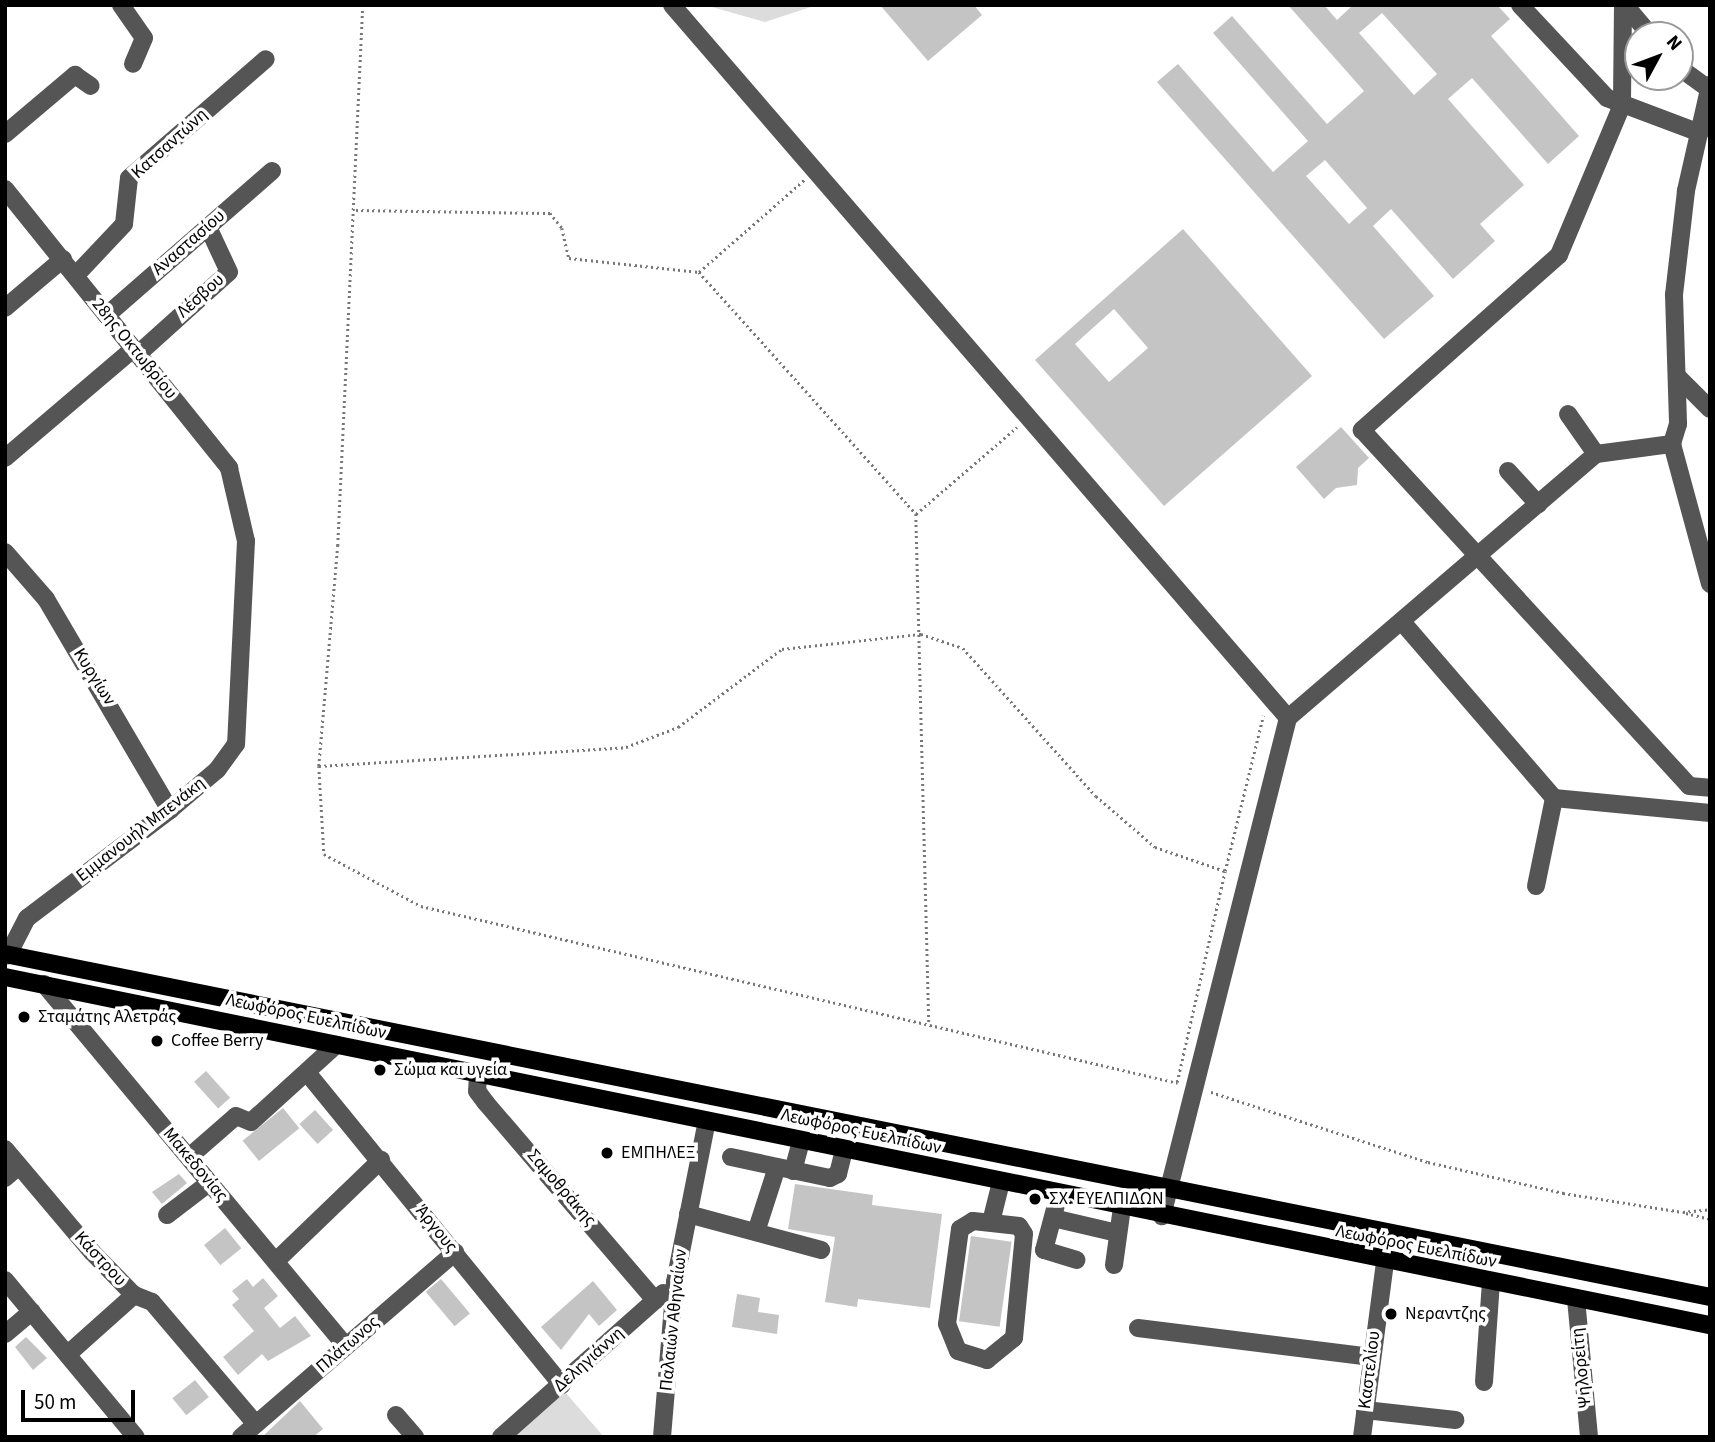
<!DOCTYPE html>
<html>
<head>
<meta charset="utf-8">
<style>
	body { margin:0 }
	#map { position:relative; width:1715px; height:1442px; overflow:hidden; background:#fff; font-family:"Source Sans 3",sans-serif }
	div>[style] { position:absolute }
	.green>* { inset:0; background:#dcdcdc }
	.building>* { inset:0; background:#c4c4c4; transform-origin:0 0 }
	.path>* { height:2.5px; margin-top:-1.25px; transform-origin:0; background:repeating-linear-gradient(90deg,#777 0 2px,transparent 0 5.5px) }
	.minor>* { height:18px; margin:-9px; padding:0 9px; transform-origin:9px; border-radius:9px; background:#555 }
	.major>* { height:18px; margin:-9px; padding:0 9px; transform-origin:9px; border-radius:9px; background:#000 }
	.dots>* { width:19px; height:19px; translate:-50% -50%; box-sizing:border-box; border:4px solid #fff; border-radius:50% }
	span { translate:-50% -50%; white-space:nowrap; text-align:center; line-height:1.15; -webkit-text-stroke:7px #fff; paint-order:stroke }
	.street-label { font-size:18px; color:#000 }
	.poi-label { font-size:18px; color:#000 }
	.left { translate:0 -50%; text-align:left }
	.frame { position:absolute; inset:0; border:7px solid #000; pointer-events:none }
	.north { position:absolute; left:1624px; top:21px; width:70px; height:70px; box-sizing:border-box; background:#fff; border:2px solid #999; border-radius:50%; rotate:49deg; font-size:19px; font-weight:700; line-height:28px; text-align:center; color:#000 }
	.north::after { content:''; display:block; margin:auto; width:24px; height:32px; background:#000; clip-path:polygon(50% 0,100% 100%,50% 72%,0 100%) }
	.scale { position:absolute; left:21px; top:1390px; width:114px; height:32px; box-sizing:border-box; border:4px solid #000; border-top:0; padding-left:9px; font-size:21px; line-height:24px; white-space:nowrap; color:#000; -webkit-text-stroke:5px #fff; paint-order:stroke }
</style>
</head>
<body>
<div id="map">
	<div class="green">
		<i style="clip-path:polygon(705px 5px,817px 5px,765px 22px)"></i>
		<i style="clip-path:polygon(565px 1392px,604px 1437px,512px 1437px)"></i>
	</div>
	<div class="building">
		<i style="clip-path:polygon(880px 5px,974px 5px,982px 15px,928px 61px)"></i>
		<i style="clip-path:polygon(evenodd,1288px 5px,1324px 5px,1337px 20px,1353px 5px,1497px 5px,1510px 19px,1491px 36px,1579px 136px,1548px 164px,1472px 78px,1448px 99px,1524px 185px,1480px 224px,1495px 241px,1453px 279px,1391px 209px,1373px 226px,1434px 296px,1384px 339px,1157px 82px,1178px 64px,1273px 172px,1308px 141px,1213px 33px,1232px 16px,1327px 124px,1364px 91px,1288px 5px,1382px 13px,1437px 74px,1414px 95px,1359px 33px,1382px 13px,1288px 5px,1325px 160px,1367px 208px,1349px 224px,1306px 176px,1325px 160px)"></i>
		<i style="clip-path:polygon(evenodd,1183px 229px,1312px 376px,1164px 506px,1035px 360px,1183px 229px,1114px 309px,1148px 348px,1109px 382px,1075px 344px,1114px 309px)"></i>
		<i style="clip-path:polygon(1341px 427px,1369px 458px,1358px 468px,1357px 485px,1336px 488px,1324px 499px,1296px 467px)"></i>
		<i style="left:206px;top:1071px;width:36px;height:16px;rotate:48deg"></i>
		<i style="left:283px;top:1108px;width:26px;height:52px;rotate:51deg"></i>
		<i style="left:315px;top:1110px;width:27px;height:21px;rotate:48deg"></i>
		<i style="clip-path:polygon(179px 1174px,187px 1183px,162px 1204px,152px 1192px)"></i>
		<i style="clip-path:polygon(795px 1184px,873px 1195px,872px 1205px,942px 1214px,930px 1308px,858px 1299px,857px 1307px,825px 1302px,835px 1237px,788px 1229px)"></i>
		<i style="left:225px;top:1228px;width:26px;height:27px;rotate:51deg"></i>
		<i style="left:971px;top:1236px;width:41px;height:86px;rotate:8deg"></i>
		<i style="clip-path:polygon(263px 1278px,278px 1296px,264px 1308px,280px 1328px,295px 1316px,311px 1336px,268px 1361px,262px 1354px,238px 1375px,223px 1357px,254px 1331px,232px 1305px,239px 1299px,232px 1291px,247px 1279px,253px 1287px)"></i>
		<i style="left:441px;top:1279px;width:45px;height:20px;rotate:50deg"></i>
		<i style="clip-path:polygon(593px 1281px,617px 1310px,599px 1326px,589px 1314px,561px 1350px,541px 1327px)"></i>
		<i style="clip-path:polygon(737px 1294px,760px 1298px,758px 1312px,779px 1315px,777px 1334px,732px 1327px)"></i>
		<i style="clip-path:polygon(26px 1337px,47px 1358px,33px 1370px,15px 1347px)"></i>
		<i style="left:195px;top:1380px;width:22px;height:29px;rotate:51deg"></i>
		<i style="clip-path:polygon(300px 1401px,323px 1429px,313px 1437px,262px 1437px)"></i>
	</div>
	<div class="path">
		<i style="left:363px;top:5px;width:541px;rotate:92.65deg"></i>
		<i style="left:338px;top:545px;width:222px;rotate:94.9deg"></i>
		<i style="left:319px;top:766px;width:88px;rotate:86.7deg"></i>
		<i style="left:324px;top:854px;width:110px;rotate:28.2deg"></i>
		<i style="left:421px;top:906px;width:777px;rotate:13.16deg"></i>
		<i style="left:356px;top:210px;width:194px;rotate:0.9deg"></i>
		<i style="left:550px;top:213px;width:19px;rotate:51deg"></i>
		<i style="left:562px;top:228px;width:31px;rotate:77deg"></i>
		<i style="left:569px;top:258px;width:131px;rotate:6.1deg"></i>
		<i style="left:699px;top:272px;width:325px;rotate:48.1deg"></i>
		<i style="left:916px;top:514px;width:509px;rotate:88.54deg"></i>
		<i style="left:699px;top:272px;width:140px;rotate:-41.2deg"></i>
		<i style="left:916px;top:514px;width:133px;rotate:-40.7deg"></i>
		<i style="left:319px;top:766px;width:308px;rotate:-3.5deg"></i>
		<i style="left:626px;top:747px;width:56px;rotate:-21deg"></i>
		<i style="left:678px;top:727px;width:130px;rotate:-36.9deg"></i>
		<i style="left:782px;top:649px;width:140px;rotate:-6.2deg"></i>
		<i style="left:921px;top:634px;width:44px;rotate:18.4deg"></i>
		<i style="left:963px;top:648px;width:199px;rotate:48.1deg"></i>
		<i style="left:1096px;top:796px;width:78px;rotate:40.8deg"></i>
		<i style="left:1155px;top:847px;width:74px;rotate:18.9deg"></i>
		<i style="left:1225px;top:871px;width:160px;rotate:-76.2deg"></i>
		<i style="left:1177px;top:1082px;width:216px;rotate:-77.2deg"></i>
		<i style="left:1211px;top:1092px;width:228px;rotate:17.9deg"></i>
		<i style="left:1428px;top:1162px;width:139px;rotate:12.9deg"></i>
		<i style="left:1563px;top:1193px;width:121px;rotate:9deg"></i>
		<i style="left:1683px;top:1212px;width:27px;rotate:-6deg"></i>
		<i style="left:1686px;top:1213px;width:25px;rotate:14deg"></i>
	</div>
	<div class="minor">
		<i style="left:121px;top:5px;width:40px;rotate:55.1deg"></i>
		<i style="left:144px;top:38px;width:28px;rotate:113deg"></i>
		<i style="left:672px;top:5px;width:942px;rotate:49.17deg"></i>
		<i style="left:1288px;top:718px;width:514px;rotate:104.2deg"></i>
		<i style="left:1520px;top:5px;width:127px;rotate:46.9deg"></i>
		<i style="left:1607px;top:98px;width:99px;rotate:20.6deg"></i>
		<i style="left:1623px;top:5px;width:100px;rotate:90.6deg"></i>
		<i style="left:1622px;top:105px;width:163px;rotate:112.8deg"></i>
		<i style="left:1559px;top:255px;width:264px;rotate:138.4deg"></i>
		<i style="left:1362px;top:430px;width:483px;rotate:47.4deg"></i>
		<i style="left:1689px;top:786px;width:21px;rotate:5deg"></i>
		<i style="left:1625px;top:5px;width:39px;rotate:50deg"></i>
		<i style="left:1680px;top:68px;width:36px;rotate:36deg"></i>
		<i style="left:1710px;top:85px;width:109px;rotate:102.8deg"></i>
		<i style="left:1686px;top:191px;width:105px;rotate:96.6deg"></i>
		<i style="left:1674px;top:295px;width:129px;rotate:88.2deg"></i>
		<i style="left:1678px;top:424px;width:21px;rotate:107deg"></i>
		<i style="left:1672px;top:444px;width:145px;rotate:74.8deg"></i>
		<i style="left:5px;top:134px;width:92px;rotate:-40.1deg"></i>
		<i style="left:75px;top:75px;width:19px;rotate:35deg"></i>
		<i style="left:5px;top:189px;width:358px;rotate:51.2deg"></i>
		<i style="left:229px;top:468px;width:75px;rotate:76.9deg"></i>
		<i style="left:246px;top:541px;width:203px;rotate:92.8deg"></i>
		<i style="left:236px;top:744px;width:32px;rotate:126deg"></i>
		<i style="left:217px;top:770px;width:62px;rotate:139.6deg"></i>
		<i style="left:170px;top:810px;width:179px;rotate:142.9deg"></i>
		<i style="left:27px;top:918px;width:42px;rotate:117.2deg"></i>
		<i style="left:76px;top:275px;width:70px;rotate:-46.7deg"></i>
		<i style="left:124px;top:224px;width:46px;rotate:-83.8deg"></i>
		<i style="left:129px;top:178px;width:181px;rotate:-41deg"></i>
		<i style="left:5px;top:308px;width:76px;rotate:-40.2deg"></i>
		<i style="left:107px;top:315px;width:219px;rotate:-41.1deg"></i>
		<i style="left:138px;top:354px;width:122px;rotate:-42deg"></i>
		<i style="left:229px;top:272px;width:50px;rotate:-115deg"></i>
		<i style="left:1678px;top:377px;width:45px;rotate:45deg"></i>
		<i style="left:1568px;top:414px;width:49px;rotate:55deg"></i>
		<i style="left:5px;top:458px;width:168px;rotate:-40.4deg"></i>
		<i style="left:1508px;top:471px;width:45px;rotate:47.7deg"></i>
		<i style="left:5px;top:552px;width:62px;rotate:48.9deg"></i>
		<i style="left:46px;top:599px;width:245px;rotate:59.6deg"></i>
		<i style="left:1403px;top:623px;width:231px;rotate:49.2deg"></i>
		<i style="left:1554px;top:798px;width:157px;rotate:5.5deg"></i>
		<i style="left:1288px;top:718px;width:406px;rotate:-40.6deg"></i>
		<i style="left:1596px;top:454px;width:77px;rotate:-7.5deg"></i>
		<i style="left:1536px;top:886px;width:90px;rotate:-78.4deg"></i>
		<i style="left:44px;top:984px;width:471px;rotate:50.2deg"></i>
		<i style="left:478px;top:1074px;width:17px;rotate:93deg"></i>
		<i style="left:477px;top:1091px;width:15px;rotate:53deg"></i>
		<i style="left:486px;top:1103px;width:260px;rotate:49.4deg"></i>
		<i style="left:309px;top:1075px;width:400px;rotate:50.8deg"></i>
		<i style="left:5px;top:1149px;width:135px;rotate:49.8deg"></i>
		<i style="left:92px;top:1252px;width:60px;rotate:45.7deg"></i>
		<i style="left:134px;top:1295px;width:19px;rotate:21deg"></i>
		<i style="left:152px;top:1302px;width:160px;rotate:49.6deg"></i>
		<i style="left:189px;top:1157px;width:62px;rotate:-41.1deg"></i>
		<i style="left:236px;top:1116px;width:16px;rotate:22deg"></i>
		<i style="left:251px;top:1122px;width:115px;rotate:-42.2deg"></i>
		<i style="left:731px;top:1157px;width:101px;rotate:12deg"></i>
		<i style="left:830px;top:1178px;width:9px;rotate:-27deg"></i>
		<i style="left:838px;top:1174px;width:25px;rotate:-76deg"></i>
		<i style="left:793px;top:1171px;width:31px;rotate:-75deg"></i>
		<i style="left:5px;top:1178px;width:18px;rotate:-41deg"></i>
		<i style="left:1059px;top:1194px;width:58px;rotate:105deg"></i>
		<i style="left:1044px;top:1250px;width:34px;rotate:17deg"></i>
		<i style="left:688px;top:1214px;width:138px;rotate:15.1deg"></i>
		<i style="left:167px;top:1215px;width:53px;rotate:-37.3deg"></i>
		<i style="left:1053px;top:1218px;width:66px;rotate:13.2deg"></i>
		<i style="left:973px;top:1221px;width:46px;rotate:6.2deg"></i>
		<i style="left:1019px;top:1226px;width:9px;rotate:58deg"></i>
		<i style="left:1024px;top:1234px;width:104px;rotate:95.5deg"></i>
		<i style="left:1014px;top:1338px;width:35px;rotate:141deg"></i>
		<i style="left:987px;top:1360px;width:30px;rotate:-163deg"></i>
		<i style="left:958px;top:1351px;width:29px;rotate:-112deg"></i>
		<i style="left:947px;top:1324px;width:96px;rotate:-82.2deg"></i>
		<i style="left:960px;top:1229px;width:15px;rotate:-32deg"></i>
		<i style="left:991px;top:1222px;width:41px;rotate:-76deg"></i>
		<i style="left:756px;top:1232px;width:68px;rotate:-72.1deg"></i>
		<i style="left:276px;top:1261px;width:146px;rotate:-43.9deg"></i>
		<i style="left:1114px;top:1265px;width:59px;rotate:-82.1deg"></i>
		<i style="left:5px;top:1280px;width:204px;rotate:50.2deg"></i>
		<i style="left:1576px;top:1299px;width:139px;rotate:84.6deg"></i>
		<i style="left:1138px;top:1328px;width:235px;rotate:7.1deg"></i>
		<i style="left:5px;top:1334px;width:35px;rotate:-40deg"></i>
		<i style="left:68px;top:1354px;width:89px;rotate:-41.8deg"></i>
		<i style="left:1484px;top:1382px;width:100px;rotate:-86deg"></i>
		<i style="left:1365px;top:1410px;width:91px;rotate:6.3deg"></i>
		<i style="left:396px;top:1415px;width:29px;rotate:49deg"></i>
		<i style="left:241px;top:1437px;width:283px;rotate:-40.8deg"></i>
		<i style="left:501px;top:1437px;width:217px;rotate:-41.6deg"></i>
		<i style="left:662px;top:1437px;width:156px;rotate:-85.2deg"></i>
		<i style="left:675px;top:1282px;width:164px;rotate:-78.8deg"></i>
		<i style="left:1362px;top:1437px;width:177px;rotate:-82.5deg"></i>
	</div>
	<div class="major">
		<i style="left:5px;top:954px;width:1739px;rotate:11.37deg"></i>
		<i style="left:5px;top:977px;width:1740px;rotate:11.54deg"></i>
	</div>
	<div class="dots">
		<i style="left:24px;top:1017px;background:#000"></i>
		<i style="left:157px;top:1041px;background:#000"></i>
		<i style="left:380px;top:1070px;background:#000"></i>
		<i style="left:607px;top:1153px;background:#000"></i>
		<i style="left:1035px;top:1199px;background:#000"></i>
		<i style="left:1391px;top:1314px;background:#000"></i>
	</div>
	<div class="street-label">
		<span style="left:170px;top:144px;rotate:-42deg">Κατσαντώνη</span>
		<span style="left:189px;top:243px;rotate:-41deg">Αναστασίου</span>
		<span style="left:201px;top:296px;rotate:-42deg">Λέσβου</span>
		<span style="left:134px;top:349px;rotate:51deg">28ης Οκτωβρίου</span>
		<span style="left:94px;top:677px;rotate:58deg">Κυργίων</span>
		<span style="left:141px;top:830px;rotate:-38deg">Εμμανουήλ Μπενάκη</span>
		<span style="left:306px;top:1017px;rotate:12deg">Λεωφόρος Ευελπίδων</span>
		<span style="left:861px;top:1132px;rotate:12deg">Λεωφόρος Ευελπίδων</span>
		<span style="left:195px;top:1165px;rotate:50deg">Μακεδονίας</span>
		<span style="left:561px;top:1188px;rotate:49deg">Σαμοθράκης</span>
		<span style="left:436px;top:1229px;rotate:51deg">Άργους</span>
		<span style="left:1416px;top:1247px;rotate:11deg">Λεωφόρος Ευελπίδων</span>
		<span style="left:100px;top:1259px;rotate:47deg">Κάστρου</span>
		<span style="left:674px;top:1320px;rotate:-84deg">Παλαιών Αθηναίων</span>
		<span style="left:348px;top:1345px;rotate:-41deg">Πλάτωνος</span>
		<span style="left:589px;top:1360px;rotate:-42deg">Δεληγιάννη</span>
		<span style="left:1582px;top:1368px;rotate:-96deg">Ψηλορείτη</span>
		<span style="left:1370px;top:1370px;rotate:-83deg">Καστελίου</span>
	</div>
	<div class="poi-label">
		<span class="left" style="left:38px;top:1017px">Σταμάτης Αλετράς</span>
		<span class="left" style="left:171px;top:1041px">Coffee Berry</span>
		<span class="left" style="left:394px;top:1070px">Σώμα και υγεία</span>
		<span class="left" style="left:621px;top:1153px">ΕΜΠΗΛΕΞ</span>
		<span class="left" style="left:1049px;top:1199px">ΣΧ. ΕΥΕΛΠΙΔΩΝ</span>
		<span class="left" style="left:1405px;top:1314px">Νεραντζης</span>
	</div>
	<div class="frame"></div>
	<div class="north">N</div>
	<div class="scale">50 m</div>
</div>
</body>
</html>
